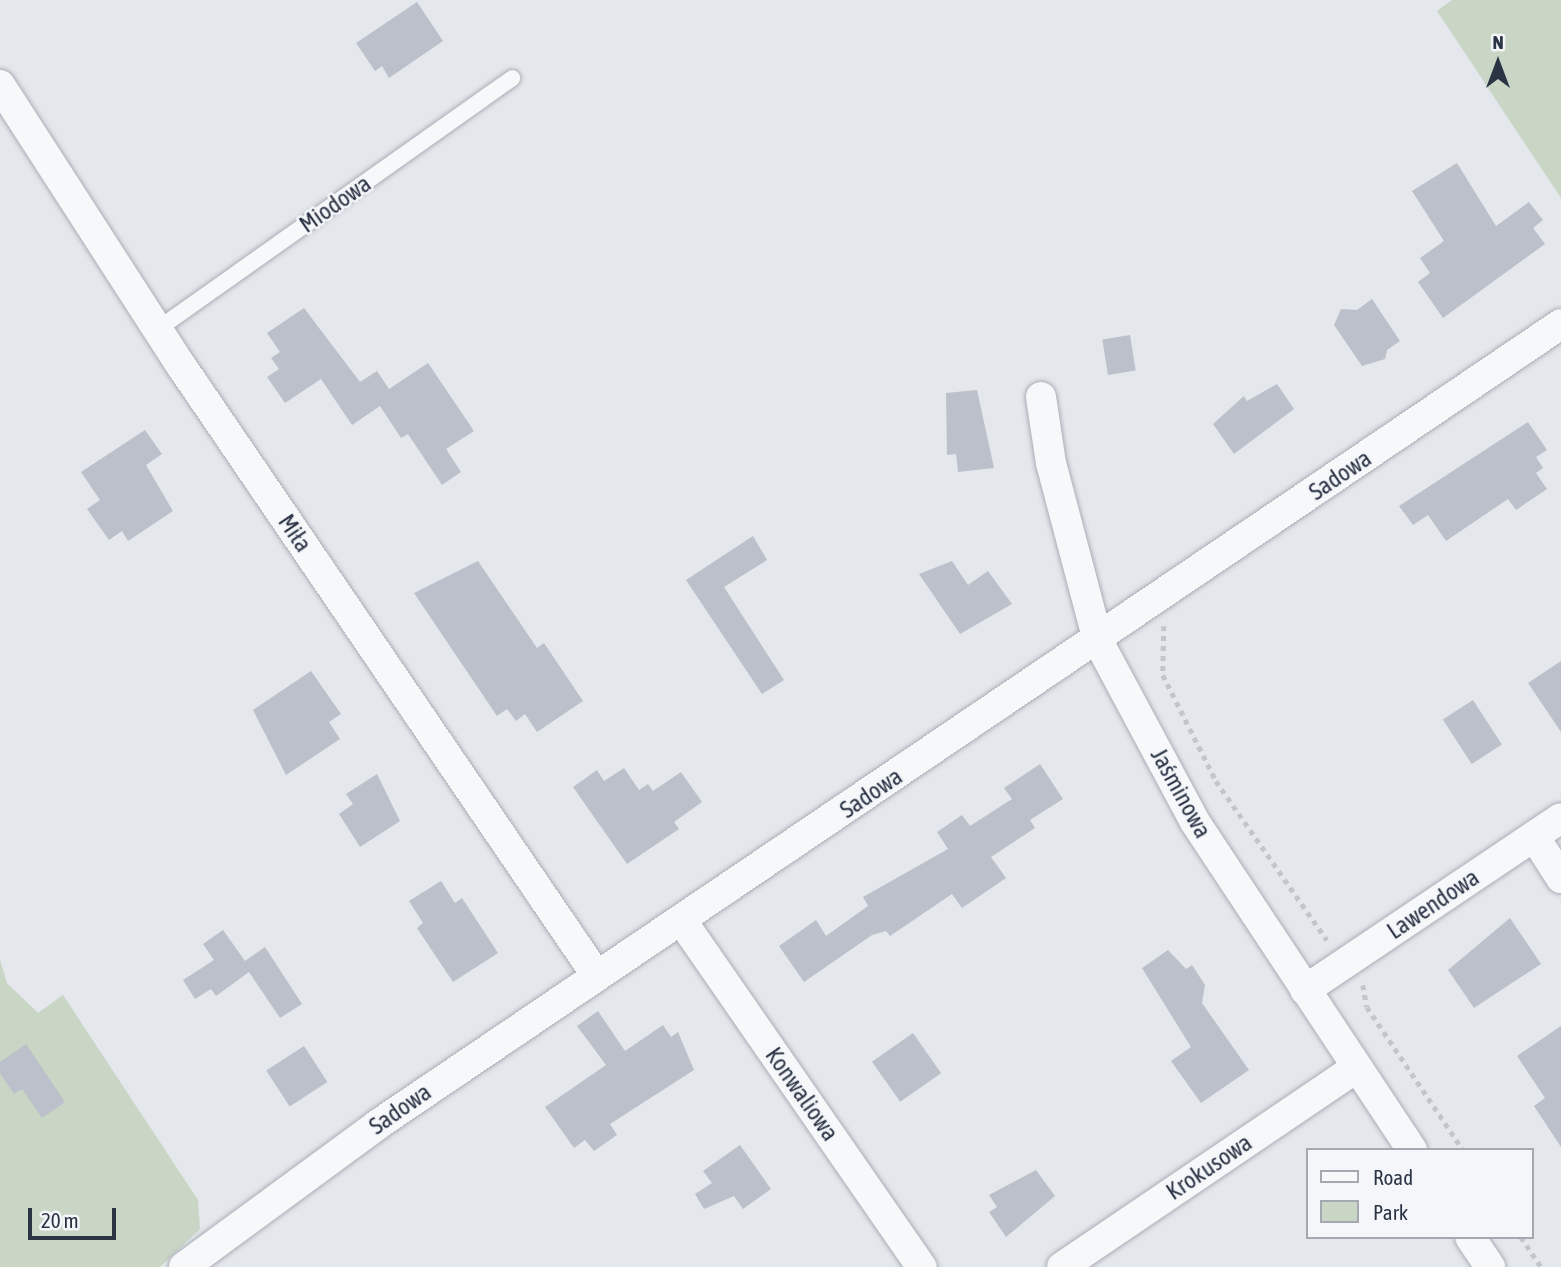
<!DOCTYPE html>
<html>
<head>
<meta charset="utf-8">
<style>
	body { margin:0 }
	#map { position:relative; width:1561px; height:1267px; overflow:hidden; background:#e4e7ec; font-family:"Asap Condensed",sans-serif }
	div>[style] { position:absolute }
	.green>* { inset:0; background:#c9d6c5 }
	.building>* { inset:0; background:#bbc0ca; transform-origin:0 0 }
	.path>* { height:4.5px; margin-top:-2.25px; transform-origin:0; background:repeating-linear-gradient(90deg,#c2c5cb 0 5px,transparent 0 10px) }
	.roads { filter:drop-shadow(0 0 2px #a9aeb7) drop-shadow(0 0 2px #a9aeb7) }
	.lane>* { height:16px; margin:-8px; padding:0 8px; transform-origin:8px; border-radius:8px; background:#f7f8fa }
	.street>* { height:30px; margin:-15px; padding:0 15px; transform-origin:15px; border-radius:15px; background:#f7f8fa }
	span { translate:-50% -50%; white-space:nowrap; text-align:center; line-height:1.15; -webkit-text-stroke:5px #f4f6f9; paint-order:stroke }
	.street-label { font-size:24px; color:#2b3445 }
	.legend { position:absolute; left:1306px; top:1148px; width:228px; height:91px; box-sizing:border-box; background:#f4f6f9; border:2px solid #a4a8b1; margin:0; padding:9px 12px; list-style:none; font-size:21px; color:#2b3445 }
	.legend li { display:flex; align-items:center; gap:14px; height:35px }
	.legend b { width:35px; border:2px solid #a4a8b1 }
	.north { position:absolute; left:1463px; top:28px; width:70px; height:70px; -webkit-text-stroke:5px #f4f6f9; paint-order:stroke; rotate:0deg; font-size:19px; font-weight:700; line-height:28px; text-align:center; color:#2b3445 }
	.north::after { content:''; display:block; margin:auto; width:24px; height:32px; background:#2b3445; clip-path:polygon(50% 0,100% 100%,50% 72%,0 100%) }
	.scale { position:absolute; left:28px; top:1208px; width:88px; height:32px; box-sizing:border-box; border:4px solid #2b3445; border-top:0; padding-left:9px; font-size:21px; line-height:24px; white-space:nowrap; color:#2b3445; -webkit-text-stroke:5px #f4f6f9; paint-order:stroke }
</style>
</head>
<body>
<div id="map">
	<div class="green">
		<i style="clip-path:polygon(1452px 0,1561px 0,1561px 198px,1437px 11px)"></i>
		<i style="clip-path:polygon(0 960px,7px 983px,38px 1013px,63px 995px,198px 1200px,200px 1229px,160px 1267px,0 1267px)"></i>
	</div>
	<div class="building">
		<i style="clip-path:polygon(417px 2px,443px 41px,389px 78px,382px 66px,375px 71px,356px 43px)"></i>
		<i style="clip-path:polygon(1457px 163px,1496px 226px,1529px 202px,1543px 220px,1533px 228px,1545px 244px,1443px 318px,1418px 282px,1430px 273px,1420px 258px,1444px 241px,1412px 191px)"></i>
		<i style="clip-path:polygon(1372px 299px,1400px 341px,1387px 350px,1385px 359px,1362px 366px,1334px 325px,1341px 309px,1357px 310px)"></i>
		<i style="clip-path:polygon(304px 308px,360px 382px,377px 371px,389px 389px,428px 363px,474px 431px,446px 449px,461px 472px,442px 485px,408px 434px,401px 438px,380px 406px,352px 425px,321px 379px,285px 403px,267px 377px,279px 369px,271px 358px,280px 352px,267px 333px)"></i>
		<i style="left:1130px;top:335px;width:36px;height:28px;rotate:81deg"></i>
		<i style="clip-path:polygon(1277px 384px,1294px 409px,1234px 454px,1213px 424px,1244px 396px,1247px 401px)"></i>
		<i style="clip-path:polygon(977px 390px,994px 468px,958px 472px,956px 454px,947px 455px,946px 393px)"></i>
		<i style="clip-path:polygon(1528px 422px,1547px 450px,1536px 457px,1543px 468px,1536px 473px,1547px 489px,1516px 510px,1508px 499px,1446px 541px,1428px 515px,1413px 525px,1399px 506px)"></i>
		<i style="clip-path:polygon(145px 430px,162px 454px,146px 465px,173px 511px,128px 541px,122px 531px,109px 540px,87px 509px,100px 500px,81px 472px)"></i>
		<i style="clip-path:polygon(753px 536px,767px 560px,724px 587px,784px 680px,762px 694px,686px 580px)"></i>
		<i style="clip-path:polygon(478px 561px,537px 648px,544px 643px,583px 701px,537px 732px,525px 714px,516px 721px,507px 709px,497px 716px,414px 593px)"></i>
		<i style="clip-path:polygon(952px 561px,968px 585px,988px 571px,1012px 604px,960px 634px,919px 574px)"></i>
		<i style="clip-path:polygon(1561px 661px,1561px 732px,1528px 683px)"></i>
		<i style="clip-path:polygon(311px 671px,341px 714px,329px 722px,340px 739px,286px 775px,253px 710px)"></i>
		<i style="left:1473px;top:700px;width:53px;height:36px;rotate:57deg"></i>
		<i style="clip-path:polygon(1040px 764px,1063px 799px,1030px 820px,1035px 828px,991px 857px,1006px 878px,962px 908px,952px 894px,890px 936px,886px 931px,872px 935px,804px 982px,779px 946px,816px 920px,826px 936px,868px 906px,863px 897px,948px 849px,937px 832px,962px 815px,970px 826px,1012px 799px,1004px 788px)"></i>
		<i style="clip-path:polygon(624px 768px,639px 790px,648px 784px,653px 791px,681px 772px,702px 802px,674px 822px,679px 829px,627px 864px,573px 787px,597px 770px,604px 781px)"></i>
		<i style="clip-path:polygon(377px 774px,400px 821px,360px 847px,339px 814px,353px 804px,346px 794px)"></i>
		<i style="clip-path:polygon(441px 881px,455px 903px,462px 898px,498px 953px,453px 982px,417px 928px,423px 923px,409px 901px)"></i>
		<i style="clip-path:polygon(1510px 918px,1541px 964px,1474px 1008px,1448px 970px)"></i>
		<i style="clip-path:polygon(223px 930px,245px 961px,265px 947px,302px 1004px,280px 1018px,249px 972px,216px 996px,211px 989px,195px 999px,183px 980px,214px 960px,203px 944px)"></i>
		<i style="clip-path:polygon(1168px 950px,1186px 969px,1192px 965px,1205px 985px,1202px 1003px,1249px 1070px,1201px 1103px,1171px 1061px,1191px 1047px,1142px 968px)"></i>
		<i style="clip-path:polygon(598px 1011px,625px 1051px,663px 1025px,671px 1037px,678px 1032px,694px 1070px,610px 1124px,617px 1135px,594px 1151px,585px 1140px,574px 1148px,545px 1107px,606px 1065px,577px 1026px)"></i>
		<i style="clip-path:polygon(1561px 1026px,1561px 1147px,1534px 1106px,1545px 1098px,1517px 1056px)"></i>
		<i style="left:913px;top:1033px;width:49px;height:50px;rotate:55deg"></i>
		<i style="clip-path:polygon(26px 1044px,65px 1102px,42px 1118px,22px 1089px,14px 1094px,0 1073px,0 1062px)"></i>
		<i style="left:304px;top:1046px;width:43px;height:45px;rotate:57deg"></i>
		<i style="clip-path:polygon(740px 1145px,771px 1189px,743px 1209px,734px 1196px,704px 1209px,695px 1194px,712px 1183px,703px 1171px)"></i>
		<i style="clip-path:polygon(1036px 1170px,1055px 1196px,1006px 1237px,989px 1212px,997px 1207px,989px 1195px)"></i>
	</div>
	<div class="path">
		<i style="left:1164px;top:626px;width:49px;rotate:91.2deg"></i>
		<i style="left:1163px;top:675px;width:119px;rotate:63.4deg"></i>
		<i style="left:1216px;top:781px;width:194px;rotate:55.1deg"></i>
		<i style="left:1363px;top:985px;width:22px;rotate:80deg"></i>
		<i style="left:1367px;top:1007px;width:172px;rotate:56.1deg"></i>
		<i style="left:1521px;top:1237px;width:36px;rotate:56deg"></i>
	</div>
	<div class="roads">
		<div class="lane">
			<i style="left:158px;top:329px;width:434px;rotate:-35.3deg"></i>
		</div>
		<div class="street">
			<i style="left:0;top:85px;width:336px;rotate:57.2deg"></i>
			<i style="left:182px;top:367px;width:737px;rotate:55.73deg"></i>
			<i style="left:1041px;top:397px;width:67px;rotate:81.4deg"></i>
			<i style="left:1051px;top:463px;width:184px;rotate:75.2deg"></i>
			<i style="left:1098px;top:641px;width:205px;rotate:61.8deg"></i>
			<i style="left:1195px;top:822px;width:393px;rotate:56.5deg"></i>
			<i style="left:1534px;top:836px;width:50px;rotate:57.3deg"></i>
			<i style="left:682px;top:921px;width:421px;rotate:55.3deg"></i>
			<i style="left:1305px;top:990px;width:308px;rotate:-33.9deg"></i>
			<i style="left:1470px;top:1237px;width:36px;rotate:56deg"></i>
			<i style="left:184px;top:1267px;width:240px;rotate:-36.3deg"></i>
			<i style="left:377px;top:1125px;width:1429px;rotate:-34.08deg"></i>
			<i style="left:1062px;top:1267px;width:356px;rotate:-34.1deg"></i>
		</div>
	</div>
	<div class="street-label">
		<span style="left:335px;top:204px;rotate:-35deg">Miodowa</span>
		<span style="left:1340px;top:475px;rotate:-34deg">Sadowa</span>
		<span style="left:295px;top:533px;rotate:56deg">Miła</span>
		<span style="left:871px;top:793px;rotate:-34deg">Sadowa</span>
		<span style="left:1181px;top:793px;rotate:61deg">Jaśminowa</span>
		<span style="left:1433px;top:904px;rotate:-34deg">Lawendowa</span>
		<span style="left:802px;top:1094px;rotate:55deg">Konwaliowa</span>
		<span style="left:400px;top:1109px;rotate:-35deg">Sadowa</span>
		<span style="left:1209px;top:1167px;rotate:-34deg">Krokusowa</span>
	</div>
	<ul class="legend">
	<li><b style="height:9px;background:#f7f8fa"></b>Road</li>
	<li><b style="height:19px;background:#c9d6c5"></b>Park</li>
	</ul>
	<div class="north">N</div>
	<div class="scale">20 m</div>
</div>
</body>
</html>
